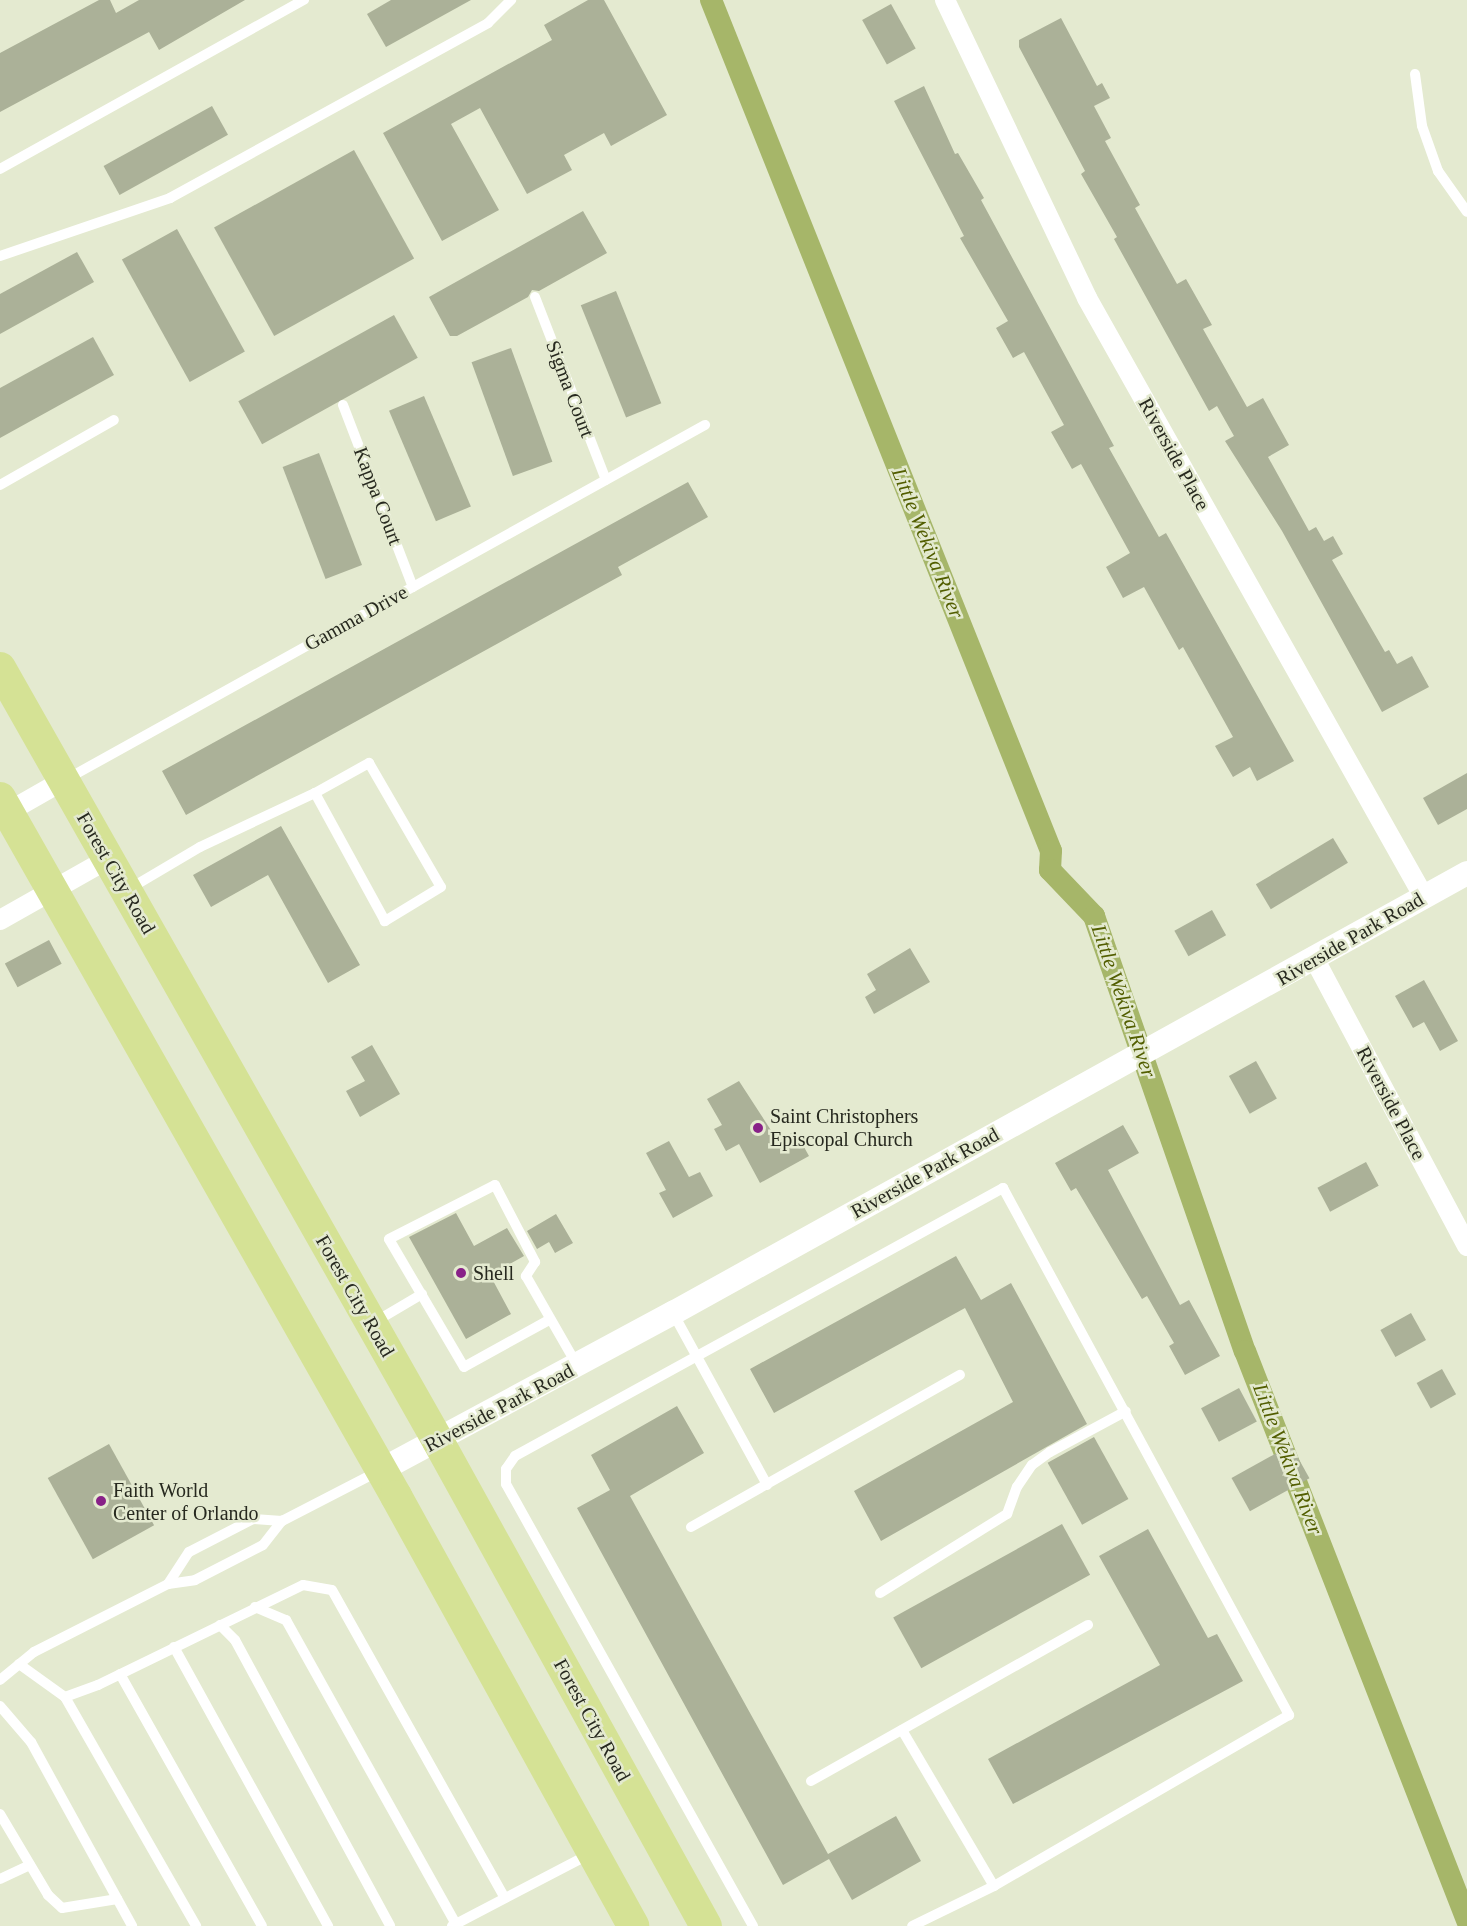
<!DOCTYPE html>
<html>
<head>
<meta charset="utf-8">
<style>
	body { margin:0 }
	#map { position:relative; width:1467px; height:1926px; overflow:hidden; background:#e4ead0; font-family:"Times New Roman",serif }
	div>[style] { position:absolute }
	.canal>* { height:22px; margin:-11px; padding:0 11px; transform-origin:11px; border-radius:11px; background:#a6b669 }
	.building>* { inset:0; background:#abb198; transform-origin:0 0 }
	.service>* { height:10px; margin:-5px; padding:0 5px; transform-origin:5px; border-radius:5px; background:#fff }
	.minor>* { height:20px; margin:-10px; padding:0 10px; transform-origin:10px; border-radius:10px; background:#fff }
	.tertiary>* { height:24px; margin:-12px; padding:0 12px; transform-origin:12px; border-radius:12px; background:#fff }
	.primary>* { height:32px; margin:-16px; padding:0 16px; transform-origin:16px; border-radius:16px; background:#d5e295 }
	.dots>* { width:16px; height:16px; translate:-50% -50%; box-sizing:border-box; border:3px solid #e4ead0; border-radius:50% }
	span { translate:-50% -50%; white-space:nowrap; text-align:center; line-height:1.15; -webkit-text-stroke:5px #e4ead0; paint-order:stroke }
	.street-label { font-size:20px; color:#27291f }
	.poi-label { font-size:20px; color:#27291f }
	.left { translate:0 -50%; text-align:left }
	.water-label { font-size:21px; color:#525e00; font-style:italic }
</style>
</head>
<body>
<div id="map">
	<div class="canal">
		<i style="left:711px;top:0;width:916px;rotate:68.22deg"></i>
		<i style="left:1051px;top:851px;width:19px;rotate:93deg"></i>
		<i style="left:1050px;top:870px;width:64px;rotate:46.3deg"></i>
		<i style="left:1094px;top:916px;width:460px;rotate:70.9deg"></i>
		<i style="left:1245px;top:1351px;width:611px;rotate:68.69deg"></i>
	</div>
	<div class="building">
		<i style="clip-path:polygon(99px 0,110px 0,116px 13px,139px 0,245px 0,159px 50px,149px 32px,0 112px,0 53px)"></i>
		<i style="clip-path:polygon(391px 0,471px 0,386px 47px,367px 14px)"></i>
		<i style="clip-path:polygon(588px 0,604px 0,667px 115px,611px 146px,604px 133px,564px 155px,572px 170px,527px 194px,480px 108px,451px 124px,499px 210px,442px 241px,383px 133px,552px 40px,544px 25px)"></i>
		<i style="left:891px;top:4px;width:51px;height:33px;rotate:61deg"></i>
		<i style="clip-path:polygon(1061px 18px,1097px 86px,1102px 83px,1110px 98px,1094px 106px,1111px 138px,1105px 141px,1140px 205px,1135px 208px,1177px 284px,1186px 279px,1212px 325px,1203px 329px,1247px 407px,1263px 398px,1289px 445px,1268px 457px,1309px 531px,1316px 527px,1324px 541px,1333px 536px,1343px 554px,1332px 560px,1385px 652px,1389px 650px,1397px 664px,1412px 656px,1429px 687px,1382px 712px,1282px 531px,1225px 441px,1234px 436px,1217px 406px,1209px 411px,1114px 239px,1117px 237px,1081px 174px,1085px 171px,1019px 47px,1019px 40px)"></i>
		<i style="clip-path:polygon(924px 86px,955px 154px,958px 153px,984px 198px,981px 200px,1114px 446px,1109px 448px,1159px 537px,1166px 533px,1294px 761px,1257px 781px,1250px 767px,1233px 777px,1215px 746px,1233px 737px,1183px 647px,1179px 650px,1144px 587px,1123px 598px,1106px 567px,1130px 553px,1081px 464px,1072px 469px,1051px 432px,1064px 425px,1024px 352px,1013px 358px,996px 328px,1008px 321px,960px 238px,964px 236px,894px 101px)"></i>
		<i style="left:212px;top:106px;width:33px;height:124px;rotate:61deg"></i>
		<i style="left:354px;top:150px;width:124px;height:160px;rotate:61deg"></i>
		<i style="clip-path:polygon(583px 211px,607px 253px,539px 291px,532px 290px,528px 297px,457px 336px,450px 336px,429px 297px)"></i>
		<i style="left:177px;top:229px;width:140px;height:63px;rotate:61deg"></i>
		<i style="clip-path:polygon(77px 252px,94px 282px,0 334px,0 294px)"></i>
		<i style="left:616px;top:291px;width:121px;height:38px;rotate:68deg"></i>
		<i style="left:394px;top:315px;width:49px;height:178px;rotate:61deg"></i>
		<i style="clip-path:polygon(93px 337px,114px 375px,0 438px,0 388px)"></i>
		<i style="left:511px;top:348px;width:121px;height:42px;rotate:70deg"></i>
		<i style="left:424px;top:396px;width:120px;height:38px;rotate:67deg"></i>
		<i style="left:319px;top:453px;width:120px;height:39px;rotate:69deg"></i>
		<i style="clip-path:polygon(688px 482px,708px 517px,618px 567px,622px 575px,186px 815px,162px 771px)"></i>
		<i style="clip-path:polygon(1467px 773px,1467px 809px,1438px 825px,1423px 798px)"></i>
		<i style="clip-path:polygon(281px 826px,360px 965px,328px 983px,268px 875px,211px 907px,193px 875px)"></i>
		<i style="left:1333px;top:838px;width:29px;height:90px;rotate:59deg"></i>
		<i style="left:1212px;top:910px;width:29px;height:43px;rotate:61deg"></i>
		<i style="left:49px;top:940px;width:27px;height:50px;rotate:62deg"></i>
		<i style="clip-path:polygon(910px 948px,930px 982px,874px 1014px,865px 997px,876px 990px,867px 974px)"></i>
		<i style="clip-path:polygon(1424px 980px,1458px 1041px,1440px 1051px,1424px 1022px,1413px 1028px,1395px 996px)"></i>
		<i style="clip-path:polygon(372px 1045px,400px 1094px,360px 1117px,346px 1091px,365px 1081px,351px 1057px)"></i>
		<i style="left:1256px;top:1061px;width:43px;height:31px;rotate:61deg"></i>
		<i style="clip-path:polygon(739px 1081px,778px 1141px,795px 1131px,809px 1156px,760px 1183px,739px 1144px,726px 1151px,714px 1129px,722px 1125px,707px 1099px)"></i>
		<i style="clip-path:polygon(1123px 1125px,1139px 1153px,1108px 1170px,1180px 1305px,1189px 1300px,1220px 1356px,1185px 1375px,1169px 1346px,1174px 1343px,1147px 1296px,1142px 1299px,1076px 1188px,1071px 1191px,1055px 1163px)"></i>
		<i style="clip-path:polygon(669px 1141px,689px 1177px,700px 1172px,713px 1196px,673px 1218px,659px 1193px,666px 1190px,646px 1153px)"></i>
		<i style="left:1366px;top:1162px;width:27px;height:55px;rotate:62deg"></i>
		<i style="clip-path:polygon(456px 1213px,474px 1246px,507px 1228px,524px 1256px,490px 1275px,511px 1314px,466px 1339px,409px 1237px)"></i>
		<i style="clip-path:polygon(556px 1214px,573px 1243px,555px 1253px,549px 1242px,537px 1249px,527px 1231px)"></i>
		<i style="clip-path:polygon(956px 1256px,981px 1300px,1011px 1283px,1087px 1424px,881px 1541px,854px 1491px,1013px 1402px,965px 1308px,774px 1413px,750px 1369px)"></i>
		<i style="left:1411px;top:1313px;width:31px;height:35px;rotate:61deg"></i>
		<i style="left:1442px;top:1369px;width:29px;height:29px;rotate:61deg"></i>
		<i style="left:1239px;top:1388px;width:38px;height:43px;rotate:62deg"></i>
		<i style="clip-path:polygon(677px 1406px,704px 1453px,630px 1496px,828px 1854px,896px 1816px,921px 1861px,852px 1900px,829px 1859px,783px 1885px,577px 1508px,610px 1490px,591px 1455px)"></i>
		<i style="left:1094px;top:1437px;width:71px;height:53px;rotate:61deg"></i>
		<i style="left:109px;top:1444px;width:93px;height:70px;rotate:61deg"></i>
		<i style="left:1291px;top:1445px;width:38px;height:68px;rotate:61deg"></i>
		<i style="left:1062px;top:1524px;width:58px;height:193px;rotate:61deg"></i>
		<i style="clip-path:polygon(1148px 1529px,1208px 1638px,1217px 1634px,1243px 1681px,1013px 1804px,988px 1759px,1160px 1665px,1099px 1556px)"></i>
	</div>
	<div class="service">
		<i style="left:1415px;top:74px;width:52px;rotate:82.3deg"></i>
		<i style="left:1422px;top:126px;width:48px;rotate:70.4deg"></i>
		<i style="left:1438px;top:171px;width:50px;rotate:54.7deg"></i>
		<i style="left:0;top:169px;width:348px;rotate:-29.1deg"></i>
		<i style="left:0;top:256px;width:180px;rotate:-18.8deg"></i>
		<i style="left:170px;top:198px;width:363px;rotate:-28.8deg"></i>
		<i style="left:488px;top:23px;width:33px;rotate:-45deg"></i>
		<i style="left:535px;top:297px;width:196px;rotate:68.8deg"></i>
		<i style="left:343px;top:405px;width:195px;rotate:69deg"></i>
		<i style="left:0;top:485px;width:131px;rotate:-29.7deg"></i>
		<i style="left:65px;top:780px;width:732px;rotate:-29.02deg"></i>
		<i style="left:129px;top:889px;width:82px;rotate:-30.6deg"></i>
		<i style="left:200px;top:847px;width:127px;rotate:-25.2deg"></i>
		<i style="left:315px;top:793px;width:62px;rotate:-29.1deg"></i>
		<i style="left:369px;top:763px;width:143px;rotate:59.9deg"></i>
		<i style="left:441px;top:887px;width:66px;rotate:148.7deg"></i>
		<i style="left:385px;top:921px;width:146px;rotate:-118.7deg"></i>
		<i style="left:673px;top:1313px;width:196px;rotate:61.3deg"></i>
		<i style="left:549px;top:1320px;width:97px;rotate:151.1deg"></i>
		<i style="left:464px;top:1367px;width:148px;rotate:-120.4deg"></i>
		<i style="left:389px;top:1239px;width:119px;rotate:-27deg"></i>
		<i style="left:495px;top:1185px;width:87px;rotate:62.5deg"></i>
		<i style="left:535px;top:1262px;width:17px;rotate:123deg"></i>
		<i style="left:526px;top:1276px;width:103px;rotate:60.2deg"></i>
		<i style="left:373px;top:1323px;width:57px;rotate:-30.6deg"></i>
		<i style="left:691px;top:1527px;width:309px;rotate:-29.5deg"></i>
		<i style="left:168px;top:1584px;width:38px;rotate:-57deg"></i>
		<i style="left:189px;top:1552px;width:72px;rotate:-27.3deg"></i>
		<i style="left:253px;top:1519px;width:29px;rotate:4deg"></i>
		<i style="left:880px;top:1593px;width:150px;rotate:-31.9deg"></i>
		<i style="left:1007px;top:1514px;width:29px;rotate:-70deg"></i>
		<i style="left:1017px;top:1487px;width:27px;rotate:-56deg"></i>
		<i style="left:1032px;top:1465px;width:22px;rotate:-36deg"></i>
		<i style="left:1050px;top:1452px;width:86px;rotate:-28.3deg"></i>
		<i style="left:255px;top:1607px;width:34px;rotate:23deg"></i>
		<i style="left:286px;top:1620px;width:348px;rotate:60.8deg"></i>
		<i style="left:220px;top:1625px;width:21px;rotate:45deg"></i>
		<i style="left:235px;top:1640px;width:325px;rotate:61.5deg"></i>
		<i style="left:174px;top:1647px;width:319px;rotate:61.1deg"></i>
		<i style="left:19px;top:1664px;width:57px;rotate:35.7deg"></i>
		<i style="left:65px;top:1697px;width:35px;rotate:-20deg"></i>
		<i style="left:98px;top:1685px;width:228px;rotate:-26deg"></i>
		<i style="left:303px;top:1585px;width:29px;rotate:10deg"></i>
		<i style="left:332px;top:1590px;width:353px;rotate:60.7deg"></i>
		<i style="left:120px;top:1674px;width:289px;rotate:60.6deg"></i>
		<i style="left:0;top:1680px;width:44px;rotate:-39.5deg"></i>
		<i style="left:34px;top:1652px;width:150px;rotate:-26.9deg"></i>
		<i style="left:168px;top:1584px;width:27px;rotate:-8deg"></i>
		<i style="left:195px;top:1580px;width:76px;rotate:-27.2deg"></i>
		<i style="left:263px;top:1545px;width:31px;rotate:-52deg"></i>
		<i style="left:282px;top:1521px;width:109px;rotate:-27.3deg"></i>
		<i style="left:65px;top:1697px;width:264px;rotate:60.2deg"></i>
		<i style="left:0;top:1706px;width:48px;rotate:49.3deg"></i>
		<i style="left:31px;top:1742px;width:210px;rotate:61.2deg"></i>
		<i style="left:902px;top:1730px;width:181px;rotate:59.5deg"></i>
		<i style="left:811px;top:1781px;width:318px;rotate:-29.4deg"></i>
		<i style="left:0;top:1814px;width:94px;rotate:59.3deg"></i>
		<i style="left:48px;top:1895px;width:19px;rotate:43deg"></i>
		<i style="left:62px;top:1908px;width:56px;rotate:-9.3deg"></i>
		<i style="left:0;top:1879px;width:33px;rotate:-25deg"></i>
		<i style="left:452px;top:1926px;width:156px;rotate:-27.6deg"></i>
		<i style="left:753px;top:1926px;width:506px;rotate:-119.2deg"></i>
		<i style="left:506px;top:1484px;width:15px;rotate:-90deg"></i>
		<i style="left:506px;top:1469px;width:16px;rotate:-55deg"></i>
		<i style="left:515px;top:1456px;width:557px;rotate:-28.77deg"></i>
		<i style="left:1003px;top:1188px;width:600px;rotate:61.51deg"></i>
		<i style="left:1289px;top:1715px;width:341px;rotate:149.9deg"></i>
		<i style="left:994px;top:1886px;width:91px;rotate:154deg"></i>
	</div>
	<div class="minor">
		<i style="left:945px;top:0;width:330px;rotate:64.5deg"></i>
		<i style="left:1087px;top:298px;width:687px;rotate:60.64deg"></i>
		<i style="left:8px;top:812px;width:64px;rotate:-29.7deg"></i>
		<i style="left:0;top:920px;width:124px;rotate:-29.5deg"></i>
		<i style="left:1315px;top:960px;width:324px;rotate:62deg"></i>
	</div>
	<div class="tertiary">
		<i style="left:381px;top:1470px;width:332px;rotate:-28.3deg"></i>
		<i style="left:673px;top:1313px;width:908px;rotate:-28.99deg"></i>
	</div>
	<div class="primary">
		<i style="left:0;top:668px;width:888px;rotate:60.46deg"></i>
		<i style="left:438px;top:1441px;width:554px;rotate:61.08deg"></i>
		<i style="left:0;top:798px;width:803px;rotate:60.43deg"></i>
		<i style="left:396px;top:1496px;width:491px;rotate:61.1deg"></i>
	</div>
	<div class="dots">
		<i style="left:758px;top:1128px;background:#882188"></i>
		<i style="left:461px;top:1273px;background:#882188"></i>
		<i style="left:101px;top:1501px;background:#882188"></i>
	</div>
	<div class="street-label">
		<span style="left:570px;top:389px;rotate:69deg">Sigma Court</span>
		<span style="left:1174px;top:454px;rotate:61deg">Riverside Place</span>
		<span style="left:378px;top:496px;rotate:69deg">Kappa Court</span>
		<span style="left:356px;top:618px;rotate:-29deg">Gamma Drive</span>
		<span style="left:116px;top:873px;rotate:60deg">Forest City Road</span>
		<span style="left:1350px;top:939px;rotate:-30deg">Riverside Park Road</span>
		<span style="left:1391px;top:1103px;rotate:62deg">Riverside Place</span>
		<span style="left:925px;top:1173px;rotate:-29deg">Riverside Park Road</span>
		<span style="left:355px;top:1296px;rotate:60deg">Forest City Road</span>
		<span style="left:499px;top:1408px;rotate:-28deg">Riverside Park Road</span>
		<span style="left:592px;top:1720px;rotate:61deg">Forest City Road</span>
	</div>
	<div class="poi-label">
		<span class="left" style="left:770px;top:1128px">Saint Christophers<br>Episcopal Church</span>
		<span class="left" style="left:473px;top:1273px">Shell</span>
		<span class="left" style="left:113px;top:1502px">Faith World<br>Center of Orlando</span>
	</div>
	<div class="water-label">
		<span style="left:928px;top:543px;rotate:68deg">Little Wekiva River</span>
		<span style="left:1124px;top:1001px;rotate:71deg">Little Wekiva River</span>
		<span style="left:1288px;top:1459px;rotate:69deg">Little Wekiva River</span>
	</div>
</div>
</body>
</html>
